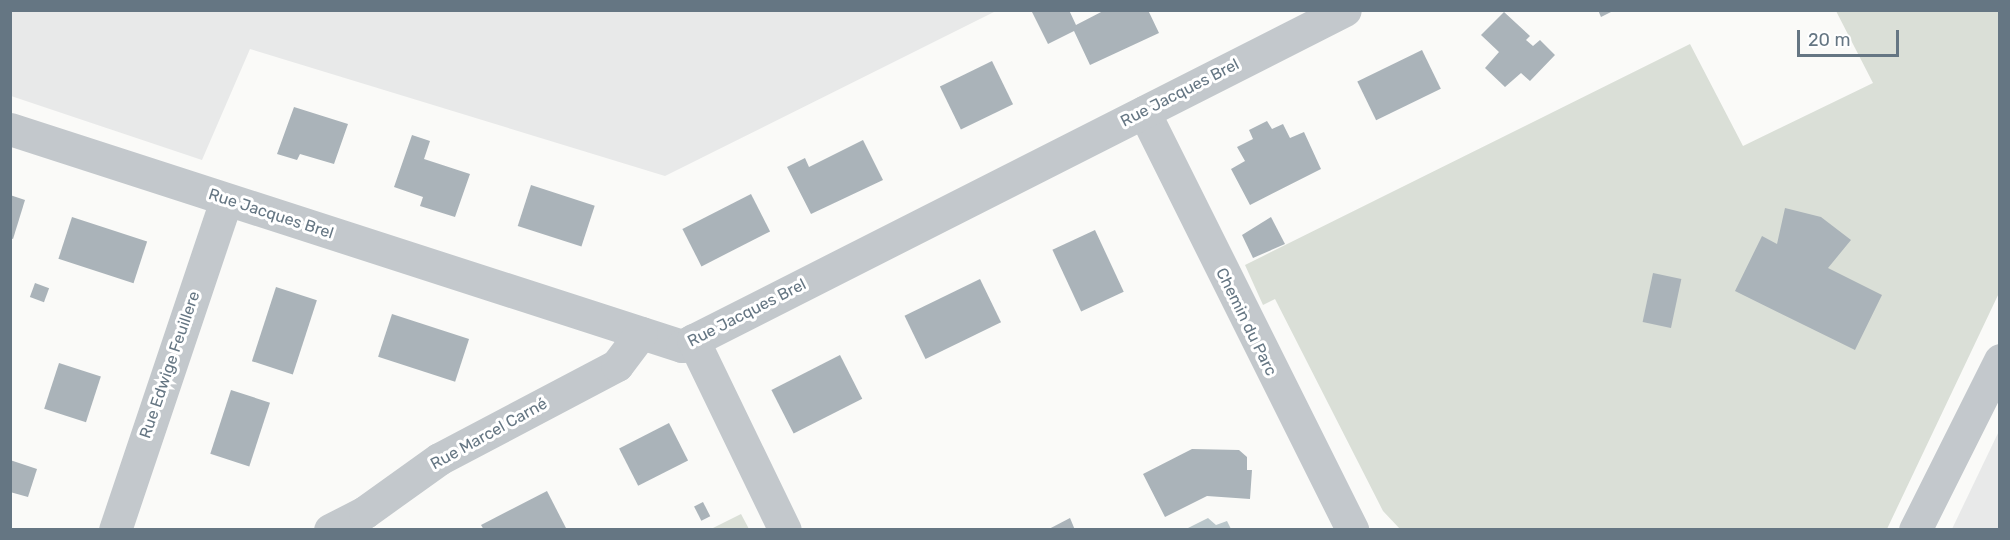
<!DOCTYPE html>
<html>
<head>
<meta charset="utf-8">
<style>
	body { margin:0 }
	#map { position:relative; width:2010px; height:540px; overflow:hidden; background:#fafaf8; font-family:Rubik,sans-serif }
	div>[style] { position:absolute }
	.built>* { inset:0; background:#e8e9e9 }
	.green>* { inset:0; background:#dadfd7 }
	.water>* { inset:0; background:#bbc7cb }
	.building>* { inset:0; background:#aab3b9; transform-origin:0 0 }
	.minor>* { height:33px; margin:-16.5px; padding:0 16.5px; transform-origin:16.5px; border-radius:16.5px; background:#c3c8cc }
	span { translate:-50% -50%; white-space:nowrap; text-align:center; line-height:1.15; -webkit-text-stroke:6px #fff; paint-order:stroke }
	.street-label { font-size:16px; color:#657683 }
	.frame { position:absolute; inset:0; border:12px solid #657683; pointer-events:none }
	.scale { position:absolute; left:1797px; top:30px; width:102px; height:27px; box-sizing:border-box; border:3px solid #657683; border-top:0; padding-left:8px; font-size:18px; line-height:21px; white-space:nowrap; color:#657683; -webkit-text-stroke:4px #fff; paint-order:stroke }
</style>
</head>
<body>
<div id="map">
	<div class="built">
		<i style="clip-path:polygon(11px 10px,996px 10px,996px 11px,665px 176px,250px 49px,202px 160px,11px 96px)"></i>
		<i style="clip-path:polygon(1999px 431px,1999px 529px,1952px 529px)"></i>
	</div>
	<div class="green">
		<i style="clip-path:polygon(1836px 11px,1999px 11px,1999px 293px,1887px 529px,1400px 529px,1383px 511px,1275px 299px,1263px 305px,1245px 265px,1690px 44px,1743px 146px,1873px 83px)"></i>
		<i style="clip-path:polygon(741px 514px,749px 529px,711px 529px)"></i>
	</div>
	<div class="water">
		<i style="clip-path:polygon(1208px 518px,1216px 525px,1227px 521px,1231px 529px,1186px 529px)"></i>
	</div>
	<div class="building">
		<i style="clip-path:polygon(1031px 10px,1069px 10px,1076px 25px,1105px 10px,1148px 10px,1159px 33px,1090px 65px,1074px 31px,1048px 44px)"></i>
		<i style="clip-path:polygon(1598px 10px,1615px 10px,1601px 17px)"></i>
		<i style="clip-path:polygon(1504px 12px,1530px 36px,1526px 40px,1533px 46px,1540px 40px,1555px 55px,1530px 81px,1521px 73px,1505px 87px,1485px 68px,1499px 52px,1481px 35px)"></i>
		<i style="left:1422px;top:50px;width:43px;height:72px;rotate:64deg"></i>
		<i style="left:992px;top:61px;width:48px;height:58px;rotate:64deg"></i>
		<i style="clip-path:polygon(294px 107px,348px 124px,334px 164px,300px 154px,297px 160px,277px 154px)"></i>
		<i style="clip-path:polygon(1267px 121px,1272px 129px,1283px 124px,1290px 138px,1304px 132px,1321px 169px,1250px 205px,1231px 169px,1245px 161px,1237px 147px,1253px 139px,1249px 130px)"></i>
		<i style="clip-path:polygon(412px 135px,430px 141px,424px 159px,470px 174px,455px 217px,420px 206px,423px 197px,394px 187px)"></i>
		<i style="clip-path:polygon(863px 140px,883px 180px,811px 214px,787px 167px,805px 158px,809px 167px)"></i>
		<i style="left:531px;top:185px;width:67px;height:43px;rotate:18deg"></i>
		<i style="left:751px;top:194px;width:42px;height:77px;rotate:63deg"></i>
		<i style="clip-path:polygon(10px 195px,25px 200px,13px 239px,10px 238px)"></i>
		<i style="clip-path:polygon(1785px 208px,1821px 217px,1851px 240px,1828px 268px,1882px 295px,1855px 350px,1735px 291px,1762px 236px,1777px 244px)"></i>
		<i style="left:72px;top:217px;width:79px;height:44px;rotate:18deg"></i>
		<i style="clip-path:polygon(1271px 217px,1285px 244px,1253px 258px,1242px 235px)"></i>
		<i style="left:1095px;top:230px;width:68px;height:47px;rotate:65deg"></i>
		<i style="left:1653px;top:273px;width:29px;height:50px;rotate:12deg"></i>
		<i style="left:980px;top:279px;width:48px;height:84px;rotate:64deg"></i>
		<i style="left:35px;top:283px;width:15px;height:15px;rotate:20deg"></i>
		<i style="left:276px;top:287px;width:43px;height:78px;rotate:18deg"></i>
		<i style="left:392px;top:314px;width:81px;height:45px;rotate:18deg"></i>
		<i style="left:840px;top:355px;width:49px;height:77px;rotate:63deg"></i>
		<i style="left:59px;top:363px;width:44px;height:48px;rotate:18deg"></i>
		<i style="left:231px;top:390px;width:41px;height:67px;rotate:18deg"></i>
		<i style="left:669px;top:423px;width:42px;height:56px;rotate:63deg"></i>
		<i style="clip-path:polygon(1192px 449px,1239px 450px,1247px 457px,1247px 470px,1252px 470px,1250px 499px,1207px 496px,1165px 517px,1143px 474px)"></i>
		<i style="clip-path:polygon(10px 460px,37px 469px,28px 497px,10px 492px)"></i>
		<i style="clip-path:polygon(547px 491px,567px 530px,484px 530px,481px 525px)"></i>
		<i style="left:703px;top:502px;width:16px;height:10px;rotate:63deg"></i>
		<i style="clip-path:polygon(1070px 518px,1075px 530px,1047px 530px)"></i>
	</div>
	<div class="minor">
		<i style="left:1144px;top:112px;width:467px;rotate:63.5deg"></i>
		<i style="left:10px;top:129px;width:706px;rotate:17.9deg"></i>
		<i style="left:682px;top:346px;width:743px;rotate:-26.88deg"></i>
		<i style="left:693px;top:340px;width:211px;rotate:64.2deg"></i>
		<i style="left:115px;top:530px;width:348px;rotate:-71.4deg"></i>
		<i style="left:330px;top:530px;width:39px;rotate:-27deg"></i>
		<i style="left:365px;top:512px;width:91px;rotate:-35.6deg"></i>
		<i style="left:439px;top:459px;width:201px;rotate:-27.8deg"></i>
		<i style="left:617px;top:365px;width:40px;rotate:-53deg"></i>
		<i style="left:1915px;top:530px;width:190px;rotate:-63.4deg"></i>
	</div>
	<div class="street-label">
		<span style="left:1180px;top:93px;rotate:-27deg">Rue Jacques Brel</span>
		<span style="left:271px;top:214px;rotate:18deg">Rue Jacques Brel</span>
		<span style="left:747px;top:313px;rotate:-27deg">Rue Jacques Brel</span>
		<span style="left:1246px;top:322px;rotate:64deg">Chemin du Parc</span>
		<span style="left:170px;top:365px;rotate:-71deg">Rue Edwige Feuillere</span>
		<span style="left:489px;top:434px;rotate:-29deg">Rue Marcel Carné</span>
	</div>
	<div class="frame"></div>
	<div class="scale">20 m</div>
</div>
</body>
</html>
